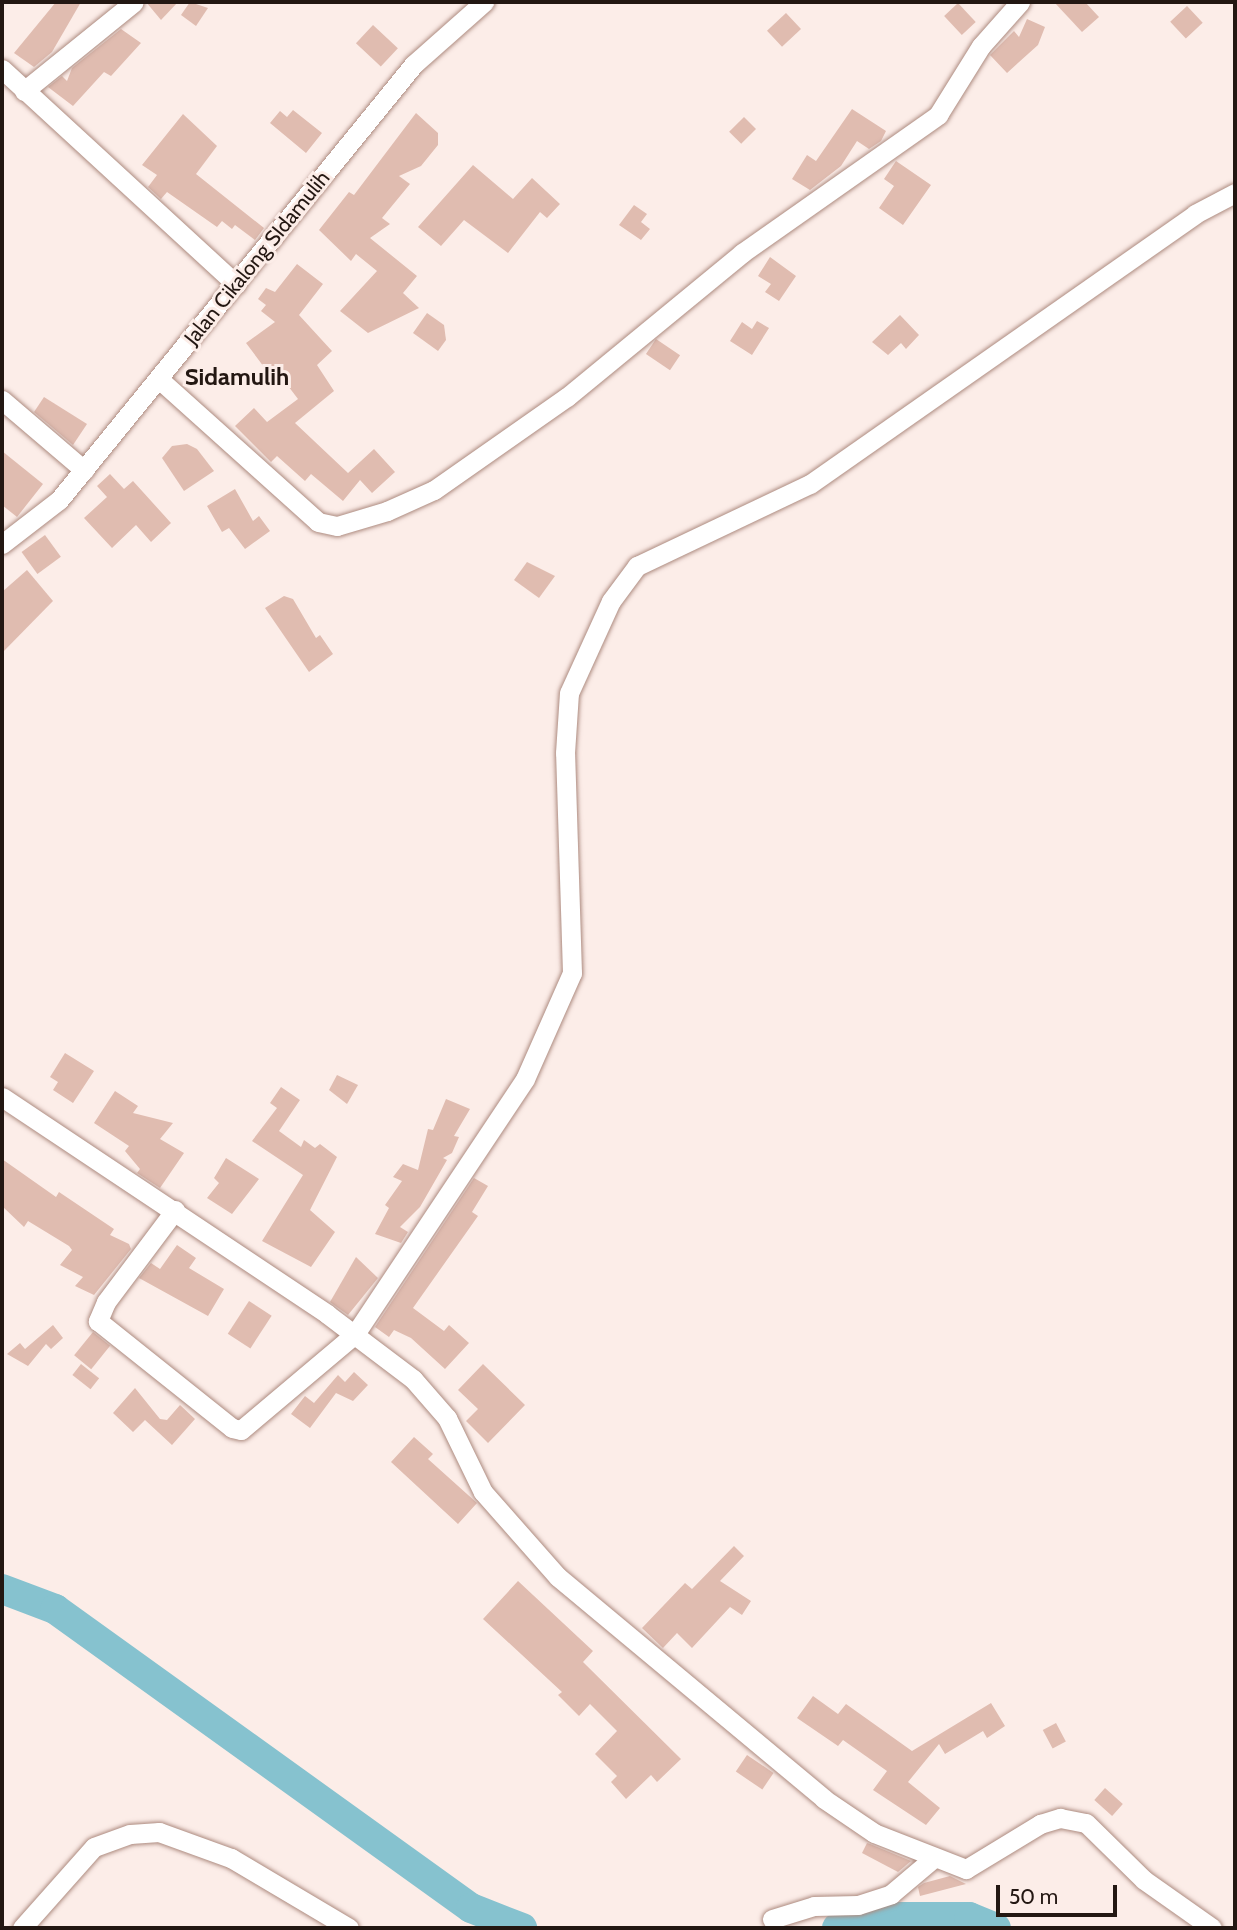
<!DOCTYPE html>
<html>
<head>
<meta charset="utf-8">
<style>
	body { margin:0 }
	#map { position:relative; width:1237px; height:1930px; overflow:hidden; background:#fcede8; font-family:Cabin,sans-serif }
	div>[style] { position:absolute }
	.river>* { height:30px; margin:-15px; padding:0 15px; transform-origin:15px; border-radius:15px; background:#86c2cf }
	.building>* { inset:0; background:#e0bcb0; transform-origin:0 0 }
	.roads { filter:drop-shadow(0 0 2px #ad8b80) drop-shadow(0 0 2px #ad8b80) }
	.minor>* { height:19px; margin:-9.5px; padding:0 9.5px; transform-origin:9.5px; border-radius:9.5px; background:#fff }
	span { translate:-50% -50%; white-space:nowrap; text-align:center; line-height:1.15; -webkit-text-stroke:6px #fcede8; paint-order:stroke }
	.street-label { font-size:21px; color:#231712 }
	.quarter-label { font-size:24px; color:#231712; font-weight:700 }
	.frame { position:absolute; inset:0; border:4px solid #231712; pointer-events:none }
	.scale { position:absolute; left:996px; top:1885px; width:121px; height:32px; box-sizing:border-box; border:4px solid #231712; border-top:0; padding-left:9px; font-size:21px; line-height:24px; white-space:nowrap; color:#231712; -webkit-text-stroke:5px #fcede8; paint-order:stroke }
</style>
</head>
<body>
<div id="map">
	<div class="river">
		<i style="left:2px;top:1589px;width:57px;rotate:20.7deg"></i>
		<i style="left:55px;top:1609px;width:512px;rotate:35.71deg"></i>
		<i style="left:471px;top:1908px;width:55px;rotate:21.4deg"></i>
		<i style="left:837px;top:1928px;width:55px;rotate:-11.5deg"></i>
		<i style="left:891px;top:1917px;width:78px"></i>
		<i style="left:969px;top:1917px;width:29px;rotate:22deg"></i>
	</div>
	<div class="building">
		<i style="clip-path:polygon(56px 2px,81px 2px,52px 52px,34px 67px,14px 53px)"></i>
		<i style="clip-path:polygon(146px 2px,178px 2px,161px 20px)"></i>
		<i style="clip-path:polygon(190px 2px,208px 8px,196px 26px,181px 15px)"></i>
		<i style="clip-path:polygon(1054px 2px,1085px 2px,1099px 17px,1082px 32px)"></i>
		<i style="left:958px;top:3px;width:26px;height:19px;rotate:47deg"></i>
		<i style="left:1187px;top:6px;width:23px;height:23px;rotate:47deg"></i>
		<i style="left:786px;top:13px;width:22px;height:26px;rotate:47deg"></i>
		<i style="clip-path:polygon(1027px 19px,1045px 27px,1038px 45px,1007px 73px,990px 55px,1014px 31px,1019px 37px)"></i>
		<i style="left:373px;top:25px;width:34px;height:25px;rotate:43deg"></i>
		<i style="clip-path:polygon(121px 29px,141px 43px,111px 76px,104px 72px,73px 106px,48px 87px,62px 76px,67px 81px,72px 68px)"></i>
		<i style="clip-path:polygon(852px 109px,886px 131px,881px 141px,869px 149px,857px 141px,841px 166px,810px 190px,792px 179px,807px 155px,816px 161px)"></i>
		<i style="clip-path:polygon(293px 110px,322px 133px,306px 153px,270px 123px,280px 111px,287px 117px)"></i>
		<i style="clip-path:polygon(416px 113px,438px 133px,438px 145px,421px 166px,399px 176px,410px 184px,382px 218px,390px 224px,370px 238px,417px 276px,403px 293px,419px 308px,368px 333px,340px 311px,377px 271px,356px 254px,351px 261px,319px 230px,349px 192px,354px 195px)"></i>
		<i style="clip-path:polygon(183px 114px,217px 146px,196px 174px,264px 228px,255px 240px,235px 225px,232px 229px,222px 221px,217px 227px,167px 192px,161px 199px,148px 187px,157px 175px,142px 165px)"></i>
		<i style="left:744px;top:117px;width:17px;height:21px;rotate:45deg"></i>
		<i style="clip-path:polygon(896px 161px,931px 185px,903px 225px,879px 208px,894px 186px,884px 179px)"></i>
		<i style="clip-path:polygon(473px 165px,513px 199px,532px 178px,560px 204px,547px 218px,540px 212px,508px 253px,464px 220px,441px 246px,418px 227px)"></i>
		<i style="clip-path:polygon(634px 205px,647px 214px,641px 222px,650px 229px,641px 240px,619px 225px)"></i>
		<i style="clip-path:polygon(770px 257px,796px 276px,779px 301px,765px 292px,771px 284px,758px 276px)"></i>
		<i style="clip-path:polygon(297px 264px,323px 284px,299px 315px,332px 351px,317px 365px,334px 391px,295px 423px,348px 473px,374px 449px,395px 472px,372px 493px,360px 480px,343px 501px,311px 474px,305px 481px,277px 456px,271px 462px,235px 426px,254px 408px,267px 422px,298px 399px,279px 374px,273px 379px,246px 343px,275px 322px,261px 311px,266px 305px,258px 299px,266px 288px,275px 292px)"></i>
		<i style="clip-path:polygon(427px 313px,444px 325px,446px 340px,438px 351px,413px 333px)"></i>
		<i style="clip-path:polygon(900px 315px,919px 335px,906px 349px,901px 343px,888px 355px,872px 342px)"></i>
		<i style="clip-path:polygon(757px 321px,769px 328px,752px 355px,730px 341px,742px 322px,752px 329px)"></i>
		<i style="left:656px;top:339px;width:29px;height:18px;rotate:34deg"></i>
		<i style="clip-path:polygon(44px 397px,87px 424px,73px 445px,34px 412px)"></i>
		<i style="clip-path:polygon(187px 444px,197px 449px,214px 471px,184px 491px,162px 458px,172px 446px)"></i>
		<i style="clip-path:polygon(2px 451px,43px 484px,17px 517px,2px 505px)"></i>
		<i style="clip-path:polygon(110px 474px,124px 489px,133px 481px,171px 523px,151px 542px,136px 525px,112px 548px,84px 518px,107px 497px,97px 486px)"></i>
		<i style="clip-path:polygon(235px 489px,253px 521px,259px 516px,270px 531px,245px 549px,229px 528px,222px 532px,207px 506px)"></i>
		<i style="left:45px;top:535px;width:27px;height:29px;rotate:54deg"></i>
		<i style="clip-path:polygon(527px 562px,555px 576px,539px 598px,514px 580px)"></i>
		<i style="clip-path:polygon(27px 570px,53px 601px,2px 653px,2px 592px)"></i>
		<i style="clip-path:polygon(284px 596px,293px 599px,316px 638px,320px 635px,333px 654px,309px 672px,265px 608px)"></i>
		<i style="clip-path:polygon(65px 1053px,94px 1071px,73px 1103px,53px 1090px,58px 1082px,50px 1077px)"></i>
		<i style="clip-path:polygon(337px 1075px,358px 1085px,347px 1104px,329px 1090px)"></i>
		<i style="clip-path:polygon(281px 1087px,300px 1100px,279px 1131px,301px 1147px,304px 1140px,315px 1148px,320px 1144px,337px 1157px,310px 1210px,335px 1232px,311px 1267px,262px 1241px,303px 1175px,252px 1141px,277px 1108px,270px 1103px)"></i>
		<i style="clip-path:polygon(115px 1091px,138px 1106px,133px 1113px,173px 1123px,160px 1139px,184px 1153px,160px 1188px,137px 1173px,140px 1169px,125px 1151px,129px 1146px,94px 1123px)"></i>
		<i style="clip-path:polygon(446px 1099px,470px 1109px,454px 1136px,459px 1137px,452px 1153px,443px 1158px,447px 1160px,420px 1207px,400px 1227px,408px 1232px,401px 1243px,375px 1234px,389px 1208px,385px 1205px,402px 1181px,393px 1177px,403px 1164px,418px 1170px,428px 1129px,433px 1130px)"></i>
		<i style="clip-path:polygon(226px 1158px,259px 1179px,232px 1214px,207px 1198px,219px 1183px,214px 1178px)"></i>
		<i style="clip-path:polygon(2px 1159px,56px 1197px,59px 1192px,114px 1229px,110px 1235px,129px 1244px,131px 1249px,94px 1295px,75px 1286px,83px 1277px,60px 1265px,72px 1250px,69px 1246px,28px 1221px,24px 1227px,2px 1206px)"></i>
		<i style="clip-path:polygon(474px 1178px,488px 1186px,472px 1212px,478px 1216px,413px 1308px,444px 1331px,449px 1325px,469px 1343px,445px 1369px,411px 1338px,394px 1330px,389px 1337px,375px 1327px)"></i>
		<i style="clip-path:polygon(177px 1245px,196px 1258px,189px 1268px,224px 1289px,208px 1316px,139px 1278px,151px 1263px,160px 1269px)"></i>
		<i style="clip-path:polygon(356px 1257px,378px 1278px,348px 1315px,330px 1302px)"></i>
		<i style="left:249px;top:1301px;width:27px;height:39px;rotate:33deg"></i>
		<i style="clip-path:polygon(53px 1325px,63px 1338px,51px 1349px,46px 1344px,28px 1366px,7px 1354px,20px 1343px,25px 1349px)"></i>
		<i style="left:93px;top:1332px;width:22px;height:30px;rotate:39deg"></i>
		<i style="left:81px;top:1364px;width:23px;height:14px;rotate:38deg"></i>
		<i style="clip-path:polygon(483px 1364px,525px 1405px,488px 1443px,466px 1421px,478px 1409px,458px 1390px)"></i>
		<i style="clip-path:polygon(354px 1372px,368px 1385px,353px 1401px,336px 1393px,310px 1428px,291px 1414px,305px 1396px,314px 1403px,338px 1375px,345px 1382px)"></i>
		<i style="clip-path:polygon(135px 1388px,160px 1419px,167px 1420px,180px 1405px,195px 1419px,172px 1445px,145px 1420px,133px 1432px,113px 1413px)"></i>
		<i style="clip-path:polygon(414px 1437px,433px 1454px,428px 1459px,477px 1503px,458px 1524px,391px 1462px)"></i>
		<i style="clip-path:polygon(734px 1546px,744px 1556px,720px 1581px,751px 1601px,742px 1615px,730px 1607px,692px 1648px,677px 1633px,663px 1648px,642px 1628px,685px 1583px,692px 1589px)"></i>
		<i style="clip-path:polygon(518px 1581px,593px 1651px,583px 1662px,681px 1759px,657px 1782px,651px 1775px,626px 1799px,611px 1782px,617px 1776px,595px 1754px,617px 1731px,590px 1704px,579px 1716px,558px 1695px,562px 1692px,483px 1619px)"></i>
		<i style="clip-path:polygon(813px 1696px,838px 1714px,846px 1704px,912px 1751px,991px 1703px,1005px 1726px,987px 1738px,983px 1731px,945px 1754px,939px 1744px,908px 1782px,940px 1808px,926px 1825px,873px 1790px,887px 1771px,843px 1740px,838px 1746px,797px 1718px)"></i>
		<i style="left:1056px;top:1723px;width:21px;height:15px;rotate:62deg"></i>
		<i style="left:747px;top:1755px;width:32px;height:20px;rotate:34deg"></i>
		<i style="left:1105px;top:1788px;width:24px;height:16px;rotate:42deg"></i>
		<i style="clip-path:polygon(867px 1843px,870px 1844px,911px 1861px,898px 1872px,862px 1853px)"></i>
		<i style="clip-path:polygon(950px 1876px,966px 1884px,920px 1896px,918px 1887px,924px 1883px)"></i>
	</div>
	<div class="roads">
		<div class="minor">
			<i style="left:2px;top:69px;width:318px;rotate:42.6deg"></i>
			<i style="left:24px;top:91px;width:141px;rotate:-39deg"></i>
			<i style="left:160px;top:380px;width:212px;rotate:41.9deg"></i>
			<i style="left:318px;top:522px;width:19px;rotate:12deg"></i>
			<i style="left:337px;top:526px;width:52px;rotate:-16.7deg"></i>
			<i style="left:387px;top:511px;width:51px;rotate:-24.1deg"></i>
			<i style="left:434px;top:490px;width:162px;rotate:-35deg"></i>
			<i style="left:567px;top:397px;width:227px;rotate:-39.4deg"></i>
			<i style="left:742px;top:253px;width:240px;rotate:-35.1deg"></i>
			<i style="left:938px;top:115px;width:81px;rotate:-58.1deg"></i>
			<i style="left:981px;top:46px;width:59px;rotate:-48.4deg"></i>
			<i style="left:2px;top:400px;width:108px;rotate:40.5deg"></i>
			<i style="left:2px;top:544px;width:72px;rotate:-37.7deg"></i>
			<i style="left:59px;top:500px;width:562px;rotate:-50.85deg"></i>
			<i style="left:414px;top:64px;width:94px;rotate:-41.5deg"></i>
			<i style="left:2px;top:1097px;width:391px;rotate:33.7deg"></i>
			<i style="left:327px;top:1314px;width:108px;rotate:37.1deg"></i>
			<i style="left:413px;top:1379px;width:52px;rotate:48.9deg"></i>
			<i style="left:447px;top:1418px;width:82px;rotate:64.1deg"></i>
			<i style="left:483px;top:1492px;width:113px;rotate:48.6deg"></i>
			<i style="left:558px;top:1577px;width:346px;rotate:39.8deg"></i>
			<i style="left:824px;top:1799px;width:60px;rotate:34.2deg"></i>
			<i style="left:874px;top:1833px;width:99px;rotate:21.4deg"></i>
			<i style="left:966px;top:1869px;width:87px;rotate:-31.3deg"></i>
			<i style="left:1040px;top:1824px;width:21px;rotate:-17deg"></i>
			<i style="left:1060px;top:1818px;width:26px;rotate:11deg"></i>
			<i style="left:1086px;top:1823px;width:81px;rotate:44.5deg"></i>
			<i style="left:1144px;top:1880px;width:83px;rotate:35.2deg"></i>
			<i style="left:175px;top:1210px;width:115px;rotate:126.9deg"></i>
			<i style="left:106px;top:1302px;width:21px;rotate:113deg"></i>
			<i style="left:98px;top:1321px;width:171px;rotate:38.6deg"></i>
			<i style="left:232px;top:1428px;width:9px;rotate:13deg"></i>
			<i style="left:241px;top:1430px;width:149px;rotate:-40.1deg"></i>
			<i style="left:355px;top:1334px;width:306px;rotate:-56.3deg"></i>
			<i style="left:525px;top:1079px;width:116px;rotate:-66.1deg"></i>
			<i style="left:572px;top:973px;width:220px;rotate:-91.8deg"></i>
			<i style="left:565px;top:753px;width:60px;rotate:-86.2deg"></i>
			<i style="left:569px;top:693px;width:101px;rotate:-65.5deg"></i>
			<i style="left:611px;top:601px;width:44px;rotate:-53.4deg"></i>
			<i style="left:637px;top:566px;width:191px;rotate:-25.4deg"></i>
			<i style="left:810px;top:484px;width:470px;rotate:-35deg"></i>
			<i style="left:1195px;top:214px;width:45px;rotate:-27.7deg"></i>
			<i style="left:772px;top:1919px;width:44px;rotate:-17.2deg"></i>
			<i style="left:814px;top:1906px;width:44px;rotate:-1.3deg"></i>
			<i style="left:858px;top:1905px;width:35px;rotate:-18deg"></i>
			<i style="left:891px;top:1894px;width:57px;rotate:-40.1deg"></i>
			<i style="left:22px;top:1928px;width:108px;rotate:-48.4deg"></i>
			<i style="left:94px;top:1847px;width:38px;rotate:-20deg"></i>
			<i style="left:130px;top:1834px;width:29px;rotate:-4deg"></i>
			<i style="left:159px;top:1832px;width:77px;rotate:19.9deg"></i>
			<i style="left:231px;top:1858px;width:137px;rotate:30.7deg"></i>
		</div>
	</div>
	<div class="street-label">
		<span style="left:257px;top:258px;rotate:-51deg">Jalan Cikalong SIdamulih</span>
	</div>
	<div class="quarter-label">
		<span style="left:237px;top:377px">Sidamulih</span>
	</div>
	<div class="frame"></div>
	<div class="scale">50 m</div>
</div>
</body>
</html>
